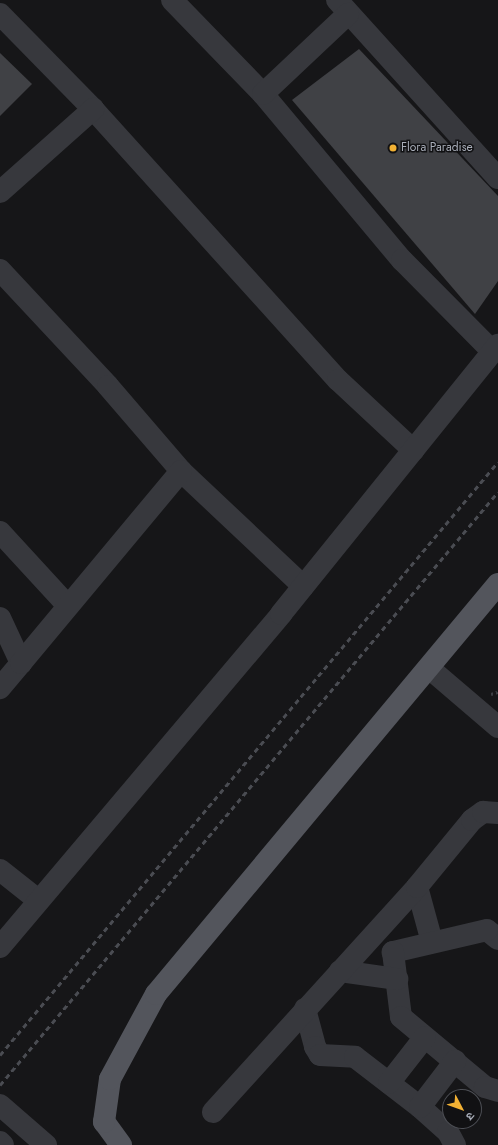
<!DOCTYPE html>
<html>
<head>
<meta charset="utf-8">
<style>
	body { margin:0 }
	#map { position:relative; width:498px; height:1145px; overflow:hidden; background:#161618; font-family:Jost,"Noto Sans Devanagari",sans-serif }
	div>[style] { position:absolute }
	.building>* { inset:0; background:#404145 }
	.path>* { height:2.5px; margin-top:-1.25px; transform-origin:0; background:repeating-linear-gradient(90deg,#3d3f44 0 2px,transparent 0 5px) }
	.minor>* { height:22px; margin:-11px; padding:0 11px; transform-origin:11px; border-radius:11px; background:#37383d }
	.major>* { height:22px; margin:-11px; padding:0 11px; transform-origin:11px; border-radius:11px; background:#53555c }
	.rail>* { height:3px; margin-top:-1.5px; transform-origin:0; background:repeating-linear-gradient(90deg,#4a4c52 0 5px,transparent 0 9px) }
	.dots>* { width:11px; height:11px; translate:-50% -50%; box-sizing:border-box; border:2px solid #111113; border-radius:50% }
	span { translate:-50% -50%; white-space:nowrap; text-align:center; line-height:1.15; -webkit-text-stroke:3px #111113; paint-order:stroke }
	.poi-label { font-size:12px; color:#a8adb8 }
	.left { translate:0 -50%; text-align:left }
	.north { position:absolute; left:442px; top:1089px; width:40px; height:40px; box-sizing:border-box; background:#111113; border:1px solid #4d4f55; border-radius:50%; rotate:131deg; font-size:11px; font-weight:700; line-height:16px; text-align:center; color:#a8adb8 }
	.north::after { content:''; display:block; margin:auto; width:14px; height:18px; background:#f2b134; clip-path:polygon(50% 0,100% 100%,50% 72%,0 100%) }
</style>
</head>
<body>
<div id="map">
	<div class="building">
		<i style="clip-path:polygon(359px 49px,498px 196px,498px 281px,475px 314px,292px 100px)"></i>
		<i style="clip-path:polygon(0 53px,32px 84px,0 116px)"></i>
	</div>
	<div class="path">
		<i style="left:491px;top:694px;width:7px;rotate:-16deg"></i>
	</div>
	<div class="minor">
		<i style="left:172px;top:0;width:131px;rotate:45.9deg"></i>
		<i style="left:263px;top:94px;width:217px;rotate:50.1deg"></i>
		<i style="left:402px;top:260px;width:129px;rotate:45.3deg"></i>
		<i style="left:337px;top:0;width:240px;rotate:47.9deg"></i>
		<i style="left:0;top:14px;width:133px;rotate:45.6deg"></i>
		<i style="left:93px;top:109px;width:365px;rotate:47.9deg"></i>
		<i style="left:338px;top:380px;width:103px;rotate:43deg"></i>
		<i style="left:263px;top:94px;width:117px;rotate:-43.3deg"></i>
		<i style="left:0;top:192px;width:125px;rotate:-41.7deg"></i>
		<i style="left:0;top:270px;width:158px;rotate:47deg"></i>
		<i style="left:108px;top:386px;width:112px;rotate:49.3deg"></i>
		<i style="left:181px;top:471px;width:168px;rotate:43.3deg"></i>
		<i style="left:0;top:532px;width:100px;rotate:47.4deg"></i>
		<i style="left:0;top:618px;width:50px;rotate:65deg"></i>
		<i style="left:21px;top:663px;width:33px;rotate:130deg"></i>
		<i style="left:21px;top:663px;width:250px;rotate:-50.2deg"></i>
		<i style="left:429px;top:668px;width:91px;rotate:40.5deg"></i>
		<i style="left:0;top:870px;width:48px;rotate:38.3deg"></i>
		<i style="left:417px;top:887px;width:57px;rotate:74.7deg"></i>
		<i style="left:498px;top:939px;width:14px;rotate:-141deg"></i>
		<i style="left:487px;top:930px;width:97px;rotate:166.8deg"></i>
		<i style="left:393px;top:952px;width:65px;rotate:83deg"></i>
		<i style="left:401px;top:1017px;width:109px;rotate:39.8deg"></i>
		<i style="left:485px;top:1087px;width:14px;rotate:17deg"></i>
		<i style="left:0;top:947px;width:436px;rotate:-49.8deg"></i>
		<i style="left:281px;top:614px;width:346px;rotate:-51.1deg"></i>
		<i style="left:340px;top:971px;width:58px;rotate:8deg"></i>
		<i style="left:305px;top:1009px;width:39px;rotate:75deg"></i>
		<i style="left:315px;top:1047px;width:9px;rotate:58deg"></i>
		<i style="left:320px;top:1055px;width:35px;rotate:3deg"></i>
		<i style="left:355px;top:1057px;width:82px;rotate:37.6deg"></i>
		<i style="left:420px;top:1107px;width:38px;rotate:42deg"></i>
		<i style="left:448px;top:1132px;width:15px;rotate:62deg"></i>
		<i style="left:389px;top:1083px;width:58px;rotate:-52deg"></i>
		<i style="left:0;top:1105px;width:61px;rotate:41deg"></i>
		<i style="left:420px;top:1107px;width:58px;rotate:-52.7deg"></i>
		<i style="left:213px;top:1112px;width:304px;rotate:-47.8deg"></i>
		<i style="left:417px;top:887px;width:87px;rotate:-50.6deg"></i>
		<i style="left:472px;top:820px;width:14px;rotate:-36deg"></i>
		<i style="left:483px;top:812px;width:15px;rotate:4deg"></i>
		<i style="left:0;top:1142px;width:4px;rotate:45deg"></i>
	</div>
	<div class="major">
		<i style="left:121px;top:1145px;width:29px;rotate:-126deg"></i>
		<i style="left:104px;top:1122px;width:43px;rotate:-82.1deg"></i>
		<i style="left:110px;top:1079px;width:97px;rotate:-61.6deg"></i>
		<i style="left:156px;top:994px;width:534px;rotate:-50.17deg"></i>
	</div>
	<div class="rail">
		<i style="left:0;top:1055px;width:774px;rotate:-49.98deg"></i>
		<i style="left:0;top:1085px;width:774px;rotate:-49.98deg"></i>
	</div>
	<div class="dots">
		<i style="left:393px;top:148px;background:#f2b134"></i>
	</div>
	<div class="poi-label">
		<span class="left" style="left:401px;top:148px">Flora Paradise</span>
	</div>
	<div class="north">उ</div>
</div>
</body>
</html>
